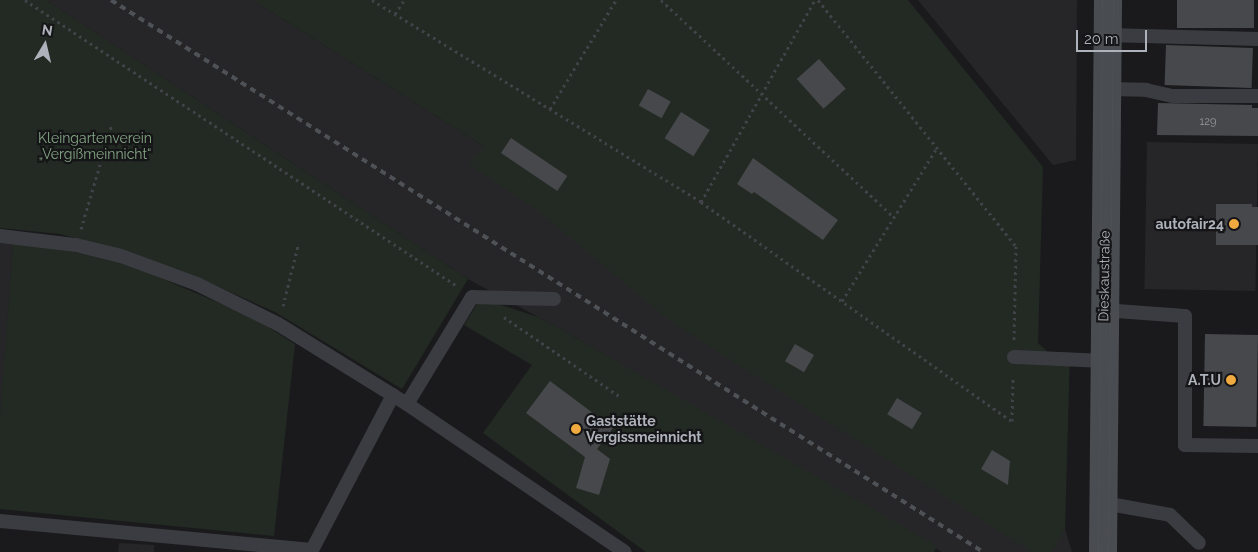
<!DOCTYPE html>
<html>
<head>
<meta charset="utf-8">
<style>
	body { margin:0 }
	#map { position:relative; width:1258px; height:552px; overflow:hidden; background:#1a1a1c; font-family:Raleway,sans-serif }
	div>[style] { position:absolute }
	.built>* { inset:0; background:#262629; transform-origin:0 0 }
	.green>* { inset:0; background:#222a23 }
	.building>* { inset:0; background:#47484c; transform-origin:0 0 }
	.path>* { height:3px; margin-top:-1.5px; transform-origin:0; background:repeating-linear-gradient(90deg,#414348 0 2.5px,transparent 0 6.5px) }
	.service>* { height:14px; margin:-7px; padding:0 7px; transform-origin:7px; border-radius:7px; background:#3b3c41 }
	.secondary>* { height:28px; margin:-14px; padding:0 14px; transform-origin:14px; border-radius:14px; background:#494c51 }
	.tram>* { height:1px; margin:-0.5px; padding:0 0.5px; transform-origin:0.5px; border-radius:0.5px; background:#4e5156 }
	.rail>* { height:4px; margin-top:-2px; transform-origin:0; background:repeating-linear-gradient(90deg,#4e5156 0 6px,transparent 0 11px) }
	.dots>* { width:14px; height:14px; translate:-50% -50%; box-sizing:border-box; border:2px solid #151517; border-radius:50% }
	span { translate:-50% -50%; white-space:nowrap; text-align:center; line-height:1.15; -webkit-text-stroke:4.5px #151517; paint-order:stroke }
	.number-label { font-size:11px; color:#94989f }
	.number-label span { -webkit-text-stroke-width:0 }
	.park-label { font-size:14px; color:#84a684 }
	.poi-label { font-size:14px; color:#adb2bb; font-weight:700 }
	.right { translate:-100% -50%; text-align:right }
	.left { translate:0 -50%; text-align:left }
	.street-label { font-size:14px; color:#adb2bb }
	.north { position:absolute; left:20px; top:20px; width:50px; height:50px; -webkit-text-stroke:4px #151517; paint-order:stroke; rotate:9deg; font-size:14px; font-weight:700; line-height:20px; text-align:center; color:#adb2bb }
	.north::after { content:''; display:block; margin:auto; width:18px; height:22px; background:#adb2bb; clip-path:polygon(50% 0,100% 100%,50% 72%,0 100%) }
	.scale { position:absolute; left:1076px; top:30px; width:71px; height:22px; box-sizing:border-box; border:2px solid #adb2bb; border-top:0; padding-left:6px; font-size:15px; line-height:18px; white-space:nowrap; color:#adb2bb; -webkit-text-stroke:4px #151517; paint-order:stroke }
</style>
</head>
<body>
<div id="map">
	<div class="built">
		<i style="clip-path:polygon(46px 0,253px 0,485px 147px,817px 381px,1065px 529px,1072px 552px,942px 552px,566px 332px,468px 279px)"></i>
		<i style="clip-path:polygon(918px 0,1077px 0,1076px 160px,1053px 165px)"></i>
		<i style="left:1147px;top:142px;width:111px;height:147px;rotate:1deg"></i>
		<i style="clip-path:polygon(0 243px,13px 244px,0 427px)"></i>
		<i style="clip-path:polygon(119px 543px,154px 545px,154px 552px,118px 552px)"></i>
	</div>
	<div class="green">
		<i style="clip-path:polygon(0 0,46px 0,468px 279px,402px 389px,275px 312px,201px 279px,122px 250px,60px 234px,0 228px)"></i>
		<i style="clip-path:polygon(253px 0,908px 0,1043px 167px,1038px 343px,1048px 352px,1070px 353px,1065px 529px,1052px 552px,1032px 552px,671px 322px,541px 213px,468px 163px,485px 147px)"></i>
		<i style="clip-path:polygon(13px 244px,54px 248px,123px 262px,252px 317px,295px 344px,274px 536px,0 509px,0 418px)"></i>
		<i style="clip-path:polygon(495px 303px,538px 317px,566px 332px,937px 546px,934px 552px,646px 552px,483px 433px,532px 365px,464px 325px,477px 304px)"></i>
	</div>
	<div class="building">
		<i style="left:1177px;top:0;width:77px;height:28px"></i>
		<i style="left:1166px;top:45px;width:87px;height:40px;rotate:2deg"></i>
		<i style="left:819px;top:59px;width:40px;height:30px;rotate:48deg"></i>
		<i style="left:648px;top:89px;width:26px;height:19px;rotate:29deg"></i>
		<i style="clip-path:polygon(1158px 103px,1252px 105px,1252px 108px,1258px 108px,1258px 136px,1157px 135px)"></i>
		<i style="left:681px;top:112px;width:34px;height:31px;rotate:32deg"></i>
		<i style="left:511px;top:138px;width:68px;height:18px;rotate:34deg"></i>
		<i style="clip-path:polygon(753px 158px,838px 220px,823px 240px,754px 192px,752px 194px,737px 184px)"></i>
		<i style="clip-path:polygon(1216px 204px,1252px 204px,1252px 207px,1258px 207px,1258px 245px,1216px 245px)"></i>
		<i style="left:1205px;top:334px;width:53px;height:92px;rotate:1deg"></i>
		<i style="left:795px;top:344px;width:22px;height:20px;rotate:30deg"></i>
		<i style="clip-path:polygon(550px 381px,613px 428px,597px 449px,610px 459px,599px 495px,576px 488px,585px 457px,526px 413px)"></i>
		<i style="left:897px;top:398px;width:29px;height:19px;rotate:31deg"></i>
		<i style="clip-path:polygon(992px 450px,1010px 461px,1008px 485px,981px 469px)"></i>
	</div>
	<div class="path">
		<i style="left:25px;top:0;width:518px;rotate:33.51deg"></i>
		<i style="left:372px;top:0;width:386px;rotate:31.5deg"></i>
		<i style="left:701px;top:202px;width:380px;rotate:35.2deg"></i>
		<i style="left:1012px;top:421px;width:45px;rotate:-88.7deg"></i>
		<i style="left:661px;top:0;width:318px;rotate:43deg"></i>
		<i style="left:818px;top:0;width:316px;rotate:51.2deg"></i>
		<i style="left:1016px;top:246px;width:94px;rotate:91.2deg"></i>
		<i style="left:395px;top:14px;width:17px;rotate:-57deg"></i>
		<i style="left:550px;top:109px;width:127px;rotate:-58.8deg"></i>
		<i style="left:701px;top:202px;width:232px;rotate:-60.6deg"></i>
		<i style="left:81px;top:229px;width:109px;rotate:-73.6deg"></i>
		<i style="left:842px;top:301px;width:180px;rotate:-58.2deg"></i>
		<i style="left:283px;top:306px;width:62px;rotate:-76deg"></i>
		<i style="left:504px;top:317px;width:140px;rotate:34.5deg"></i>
	</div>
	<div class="service">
		<i style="left:1107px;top:35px;width:151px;rotate:1.5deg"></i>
		<i style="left:1107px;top:89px;width:39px;rotate:1deg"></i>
		<i style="left:1146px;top:90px;width:28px;rotate:13deg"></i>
		<i style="left:1173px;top:96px;width:85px"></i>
		<i style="left:0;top:236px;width:77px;rotate:6.8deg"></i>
		<i style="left:76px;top:245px;width:46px;rotate:13.7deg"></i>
		<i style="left:121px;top:256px;width:81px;rotate:20.2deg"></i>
		<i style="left:197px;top:284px;width:90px;rotate:26.3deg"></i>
		<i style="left:278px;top:324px;width:152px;rotate:31.8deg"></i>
		<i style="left:407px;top:404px;width:263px;rotate:34.2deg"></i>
		<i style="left:1103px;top:310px;width:82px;rotate:4.2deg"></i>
		<i style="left:1185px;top:316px;width:129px;rotate:90deg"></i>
		<i style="left:1185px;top:445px;width:73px;rotate:0.8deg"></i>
		<i style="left:1014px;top:357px;width:90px;rotate:2.5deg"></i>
		<i style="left:407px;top:404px;width:125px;rotate:-58.7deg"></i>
		<i style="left:472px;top:297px;width:82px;rotate:1.4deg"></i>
		<i style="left:1104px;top:503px;width:67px;rotate:10.3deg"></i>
		<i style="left:1170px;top:515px;width:40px;rotate:44deg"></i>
		<i style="left:0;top:521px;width:313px;rotate:5.3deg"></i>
		<i style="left:312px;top:550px;width:175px;rotate:-62.4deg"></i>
	</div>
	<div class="secondary">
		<i style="left:1103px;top:552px;width:552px;rotate:-89.48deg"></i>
	</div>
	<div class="tram">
		<i style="left:1098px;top:552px;width:552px;rotate:-89.58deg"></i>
		<i style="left:1108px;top:552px;width:552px;rotate:-89.48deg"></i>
	</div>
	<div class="rail">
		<i style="left:111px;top:0;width:1032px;rotate:32.33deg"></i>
	</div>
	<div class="dots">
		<i style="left:1234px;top:224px;background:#f0aa3f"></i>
		<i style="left:1231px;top:380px;background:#f0aa3f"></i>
		<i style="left:576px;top:429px;background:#f0aa3f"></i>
	</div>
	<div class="number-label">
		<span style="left:1208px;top:122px">129</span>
	</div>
	<div class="park-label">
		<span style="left:95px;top:146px">Kleingartenverein<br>„Vergißmeinnicht“</span>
	</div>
	<div class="poi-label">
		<span class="right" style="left:1224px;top:224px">autofair24</span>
		<span class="right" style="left:1221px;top:380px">A.T.U</span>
		<span class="left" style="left:586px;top:429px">Gaststätte<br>Vergissmeinnicht</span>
	</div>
	<div class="street-label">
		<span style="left:1104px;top:276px;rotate:-89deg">Dieskaustraße</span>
	</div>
	<div class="north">N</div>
	<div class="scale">20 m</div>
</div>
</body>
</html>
